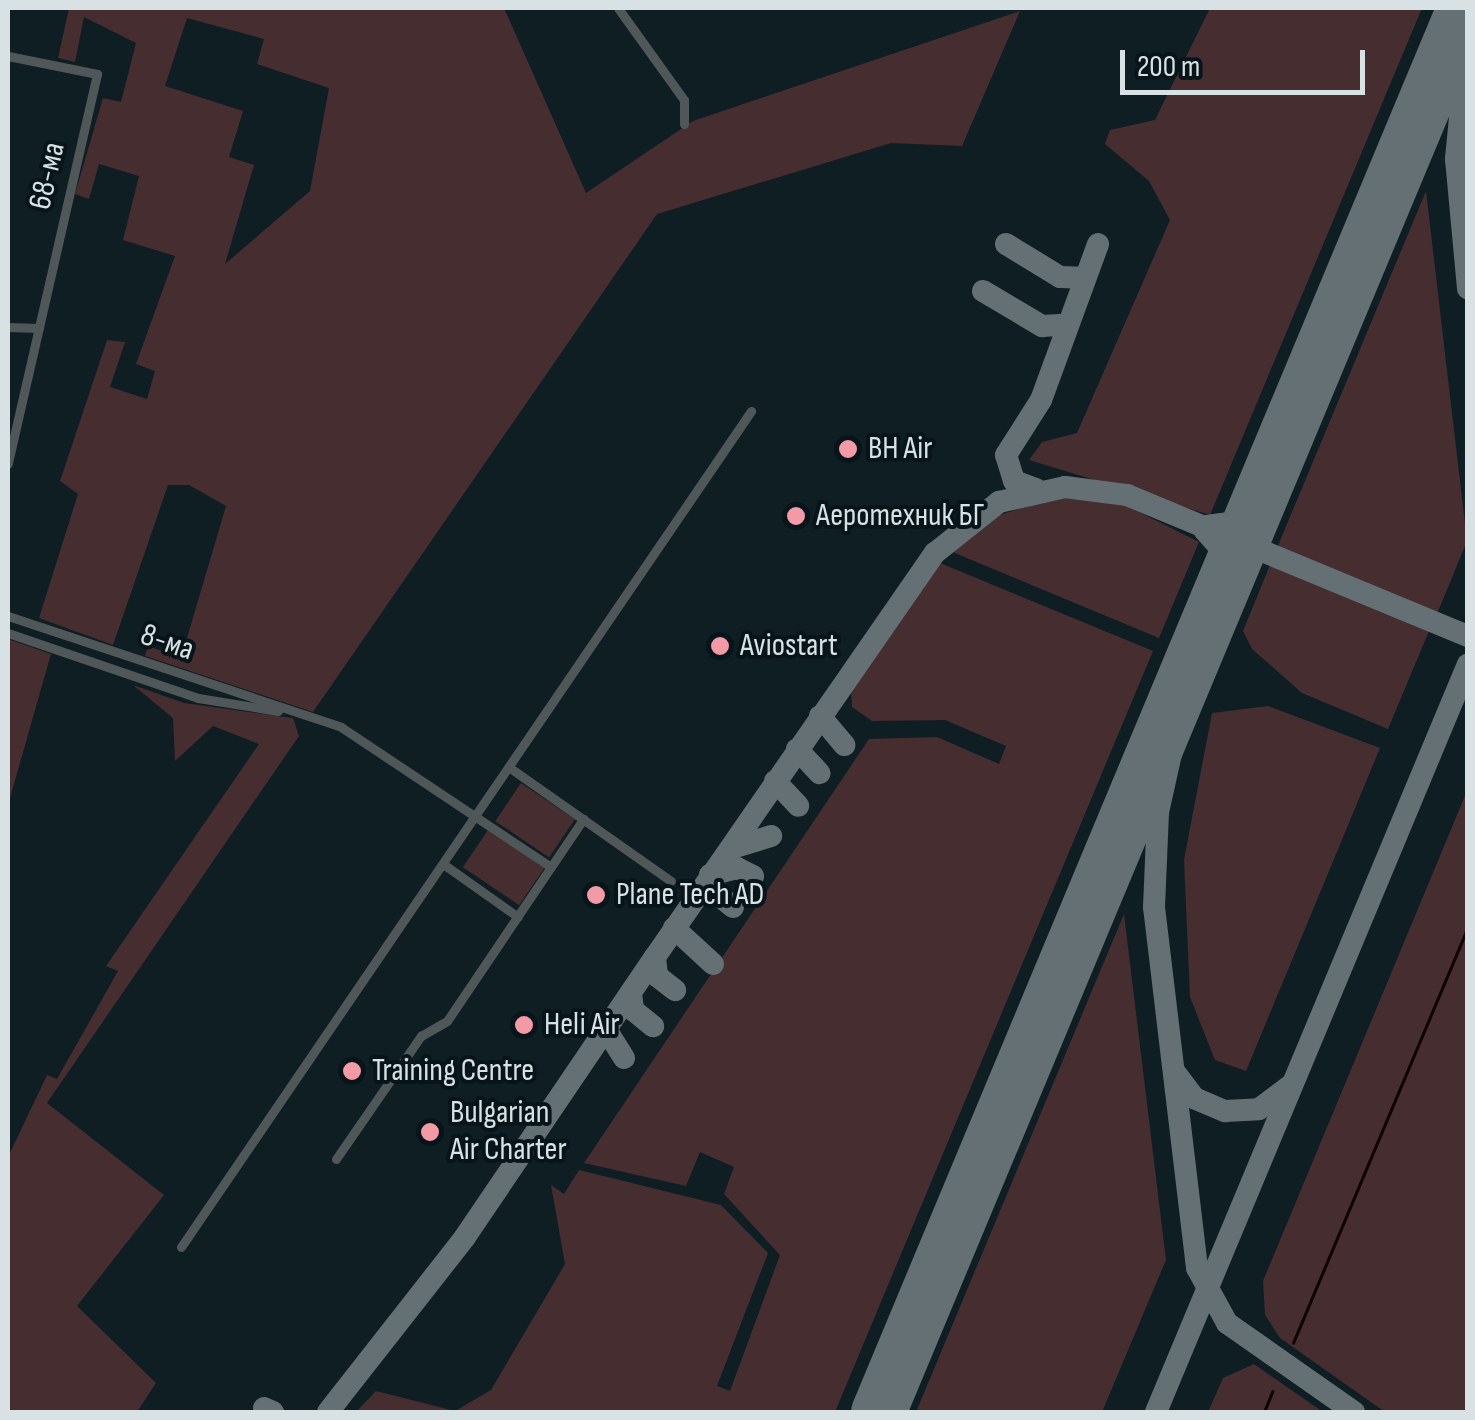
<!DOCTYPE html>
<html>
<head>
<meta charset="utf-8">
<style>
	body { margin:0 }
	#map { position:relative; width:1475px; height:1420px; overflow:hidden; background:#0f1e23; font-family:"Sofia Sans Condensed",sans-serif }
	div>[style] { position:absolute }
	.green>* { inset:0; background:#462d30; transform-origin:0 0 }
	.stream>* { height:2.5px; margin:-1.25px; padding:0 1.25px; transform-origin:1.25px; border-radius:1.25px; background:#100002 }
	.taxiway>* { height:22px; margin:-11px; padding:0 11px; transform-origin:11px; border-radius:11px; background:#647074 }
	.runway>* { height:55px; margin:-27.5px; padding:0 27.5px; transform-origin:27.5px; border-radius:27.5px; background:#647074 }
	.street>* { height:9px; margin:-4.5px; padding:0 4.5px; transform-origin:4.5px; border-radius:4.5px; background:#505759 }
	.dots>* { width:28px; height:28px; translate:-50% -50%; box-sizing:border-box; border:5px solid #07151a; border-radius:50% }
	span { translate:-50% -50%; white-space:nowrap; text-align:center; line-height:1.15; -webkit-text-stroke:8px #07151a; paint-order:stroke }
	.street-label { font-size:32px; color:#d8e1e4 }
	.poi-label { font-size:32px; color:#d8e1e4 }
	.left { translate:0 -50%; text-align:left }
	.frame { position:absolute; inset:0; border:10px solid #d8e1e4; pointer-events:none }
	.scale { position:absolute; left:1120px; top:50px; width:245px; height:45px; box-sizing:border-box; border:5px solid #d8e1e4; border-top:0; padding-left:12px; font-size:30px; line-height:35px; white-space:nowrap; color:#d8e1e4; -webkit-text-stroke:8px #07151a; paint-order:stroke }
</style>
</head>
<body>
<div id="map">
	<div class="green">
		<i style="clip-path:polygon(evenodd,69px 8px,504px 8px,586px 193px,693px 121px,1020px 11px,962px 146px,891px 143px,657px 214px,313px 712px,145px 656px,148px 646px,173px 655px,184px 648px,226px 506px,189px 485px,168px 485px,113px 645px,39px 618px,78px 494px,60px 481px,107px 340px,125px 342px,110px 387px,147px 399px,155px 371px,136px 364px,175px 256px,123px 240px,139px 176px,99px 164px,89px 199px,75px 194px,103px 98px,121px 102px,136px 43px,84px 17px,75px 62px,58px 58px,69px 8px,187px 18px,264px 39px,257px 64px,329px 88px,310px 191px,225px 264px,254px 165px,229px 157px,243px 111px,165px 86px,187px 18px)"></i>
		<i style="clip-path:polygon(1210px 8px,1422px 8px,1210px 515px,1029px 460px,1042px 442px,1077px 433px,1170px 220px,1149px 181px,1105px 144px,1110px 130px,1155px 120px)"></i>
		<i style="clip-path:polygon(1426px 191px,1467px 541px,1437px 614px,1277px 548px)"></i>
		<i style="clip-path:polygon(1061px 496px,1127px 506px,1199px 542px,1159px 638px,950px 551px,990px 518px)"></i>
		<i style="clip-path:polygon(940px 563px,1153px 651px,835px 1412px,356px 1412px,376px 1391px,455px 1411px,491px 1390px,565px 1264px,551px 1185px,564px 1194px,579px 1170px,721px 1205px,768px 1253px,717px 1386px,730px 1391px,780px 1255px,724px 1194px,734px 1167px,700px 1152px,686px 1186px,584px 1163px,869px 739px,937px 737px,999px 764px,1006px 746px,945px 720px,872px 721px,852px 707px,851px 691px)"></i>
		<i style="clip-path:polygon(1270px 565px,1429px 631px,1388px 729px,1302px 693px,1252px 649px,1243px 631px)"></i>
		<i style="clip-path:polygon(8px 639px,51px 654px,8px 805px)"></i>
		<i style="clip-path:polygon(133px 685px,184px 703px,293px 718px,299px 736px,47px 1103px,164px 1195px,77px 1306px,156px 1383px,137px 1412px,8px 1412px,8px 1157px,47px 1075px,57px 1079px,118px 971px,106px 966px,259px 744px,213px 726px,175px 761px,173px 718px)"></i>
		<i style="clip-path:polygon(1268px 706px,1380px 748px,1246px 1071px,1215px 1060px,1190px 997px,1184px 860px,1212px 713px)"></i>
		<i style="left:521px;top:783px;width:65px;height:46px;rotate:34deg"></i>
		<i style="clip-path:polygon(1467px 791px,1467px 1412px,1385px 1412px,1280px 1338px,1265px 1315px,1263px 1281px)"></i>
		<i style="left:488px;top:830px;width:68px;height:45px;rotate:34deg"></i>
		<i style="clip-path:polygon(1124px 914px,1166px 1260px,1102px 1412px,916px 1412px)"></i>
		<i style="clip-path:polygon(1254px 1364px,1323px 1412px,1208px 1412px,1223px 1378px)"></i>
	</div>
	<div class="stream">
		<i style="left:1293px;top:1343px;width:451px;rotate:-67.2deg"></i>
		<i style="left:1264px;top:1412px;width:22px;rotate:-68deg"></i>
	</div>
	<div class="taxiway">
		<i style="left:1468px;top:36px;width:124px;rotate:95.6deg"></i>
		<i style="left:1456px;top:159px;width:130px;rotate:84.7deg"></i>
		<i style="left:1006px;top:244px;width:63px;rotate:31.4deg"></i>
		<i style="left:1060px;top:277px;width:23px;rotate:2deg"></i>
		<i style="left:983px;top:291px;width:69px;rotate:30.7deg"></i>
		<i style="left:1042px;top:326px;width:22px;rotate:-3deg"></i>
		<i style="left:1036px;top:489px;width:23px;rotate:-160deg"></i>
		<i style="left:1014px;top:481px;width:27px;rotate:-107deg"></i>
		<i style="left:1006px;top:455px;width:65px;rotate:-57.5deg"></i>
		<i style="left:1041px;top:400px;width:166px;rotate:-69.9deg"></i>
		<i style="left:1207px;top:526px;width:28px;rotate:-8deg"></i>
		<i style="left:1235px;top:522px;width:31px;rotate:-42deg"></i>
		<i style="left:1205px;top:531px;width:27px;rotate:48deg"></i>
		<i style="left:1223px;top:551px;width:30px;rotate:86deg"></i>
		<i style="left:1192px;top:660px;width:156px;rotate:102.6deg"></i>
		<i style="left:1158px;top:812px;width:95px;rotate:92.4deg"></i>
		<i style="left:1154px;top:907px;width:364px;rotate:83.2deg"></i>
		<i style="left:1197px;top:1268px;width:63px;rotate:61.4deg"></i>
		<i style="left:1227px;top:1323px;width:155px;rotate:35deg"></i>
		<i style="left:820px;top:716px;width:38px;rotate:50deg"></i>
		<i style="left:797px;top:749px;width:33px;rotate:47deg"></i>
		<i style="left:775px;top:781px;width:34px;rotate:47deg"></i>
		<i style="left:732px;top:848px;width:41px;rotate:-17.1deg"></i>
		<i style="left:733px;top:907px;width:27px;rotate:-141deg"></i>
		<i style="left:712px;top:890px;width:15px;rotate:-98deg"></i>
		<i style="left:710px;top:875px;width:28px;rotate:-15deg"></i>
		<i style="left:737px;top:868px;width:18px;rotate:27deg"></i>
		<i style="left:674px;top:928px;width:53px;rotate:42.7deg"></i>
		<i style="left:655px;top:957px;width:19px;rotate:84deg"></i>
		<i style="left:657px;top:976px;width:23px;rotate:38deg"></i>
		<i style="left:631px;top:993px;width:17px;rotate:83deg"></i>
		<i style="left:633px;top:1010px;width:26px;rotate:39deg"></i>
		<i style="left:624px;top:1058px;width:34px;rotate:-122deg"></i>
		<i style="left:606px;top:1029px;width:87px;rotate:-55.8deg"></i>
		<i style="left:655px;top:957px;width:492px;rotate:-55.3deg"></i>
		<i style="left:935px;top:553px;width:82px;rotate:-38.6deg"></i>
		<i style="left:999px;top:502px;width:68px;rotate:-12.8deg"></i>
		<i style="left:1065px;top:487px;width:63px;rotate:7.4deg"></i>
		<i style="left:1127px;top:495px;width:369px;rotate:22.5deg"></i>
		<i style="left:1174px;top:1071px;width:34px;rotate:53deg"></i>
		<i style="left:1194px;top:1098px;width:34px;rotate:23deg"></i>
		<i style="left:1225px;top:1111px;width:34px;rotate:-3deg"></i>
		<i style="left:1259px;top:1109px;width:40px;rotate:-37deg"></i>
		<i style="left:264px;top:1408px;width:10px;rotate:24deg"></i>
		<i style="left:328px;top:1412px;width:222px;rotate:-51.9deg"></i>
		<i style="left:465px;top:1237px;width:251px;rotate:-55.9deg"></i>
		<i style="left:1156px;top:1412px;width:810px;rotate:-67.36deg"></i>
	</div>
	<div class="runway">
		<i style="left:878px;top:1412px;width:1521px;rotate:-67.35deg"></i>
	</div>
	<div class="street">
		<i style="left:618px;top:8px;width:113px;rotate:54.3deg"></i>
		<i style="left:684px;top:100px;width:24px;rotate:90deg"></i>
		<i style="left:8px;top:56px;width:91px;rotate:11.4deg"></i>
		<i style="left:97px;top:74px;width:400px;rotate:102.9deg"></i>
		<i style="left:8px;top:327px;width:31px;rotate:2deg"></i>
		<i style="left:8px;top:616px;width:351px;rotate:18.4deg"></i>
		<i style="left:341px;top:727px;width:252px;rotate:33.7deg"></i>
		<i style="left:8px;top:633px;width:201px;rotate:18.9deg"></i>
		<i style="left:198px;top:698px;width:81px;rotate:9.2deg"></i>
		<i style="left:513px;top:770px;width:193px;rotate:35.1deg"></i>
		<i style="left:446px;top:866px;width:88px;rotate:35.3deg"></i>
		<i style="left:336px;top:1159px;width:150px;rotate:-55.4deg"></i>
		<i style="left:421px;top:1036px;width:30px;rotate:-30deg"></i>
		<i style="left:447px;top:1021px;width:244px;rotate:-56deg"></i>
		<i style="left:181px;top:1247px;width:1012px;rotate:-55.71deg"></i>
	</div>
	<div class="dots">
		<i style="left:848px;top:449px;background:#f39aa7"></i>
		<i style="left:796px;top:516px;background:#f39aa7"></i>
		<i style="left:720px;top:646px;background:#f39aa7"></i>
		<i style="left:596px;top:895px;background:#f39aa7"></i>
		<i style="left:524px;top:1025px;background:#f39aa7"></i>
		<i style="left:352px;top:1071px;background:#f39aa7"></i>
		<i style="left:430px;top:1132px;background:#f39aa7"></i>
	</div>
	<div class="street-label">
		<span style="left:48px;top:176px;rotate:-77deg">68-ма</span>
		<span style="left:167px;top:643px;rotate:19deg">8-ма</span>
	</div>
	<div class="poi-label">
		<span class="left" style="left:868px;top:449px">BH Air</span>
		<span class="left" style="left:816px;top:516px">Аеротехник БГ</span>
		<span class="left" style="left:740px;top:646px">Aviostart</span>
		<span class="left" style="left:616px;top:895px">Plane Tech AD</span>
		<span class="left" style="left:544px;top:1025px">Heli Air</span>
		<span class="left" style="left:372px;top:1071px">Training Centre</span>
		<span class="left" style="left:450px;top:1132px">Bulgarian<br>Air Charter</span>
	</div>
	<div class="frame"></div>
	<div class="scale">200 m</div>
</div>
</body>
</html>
